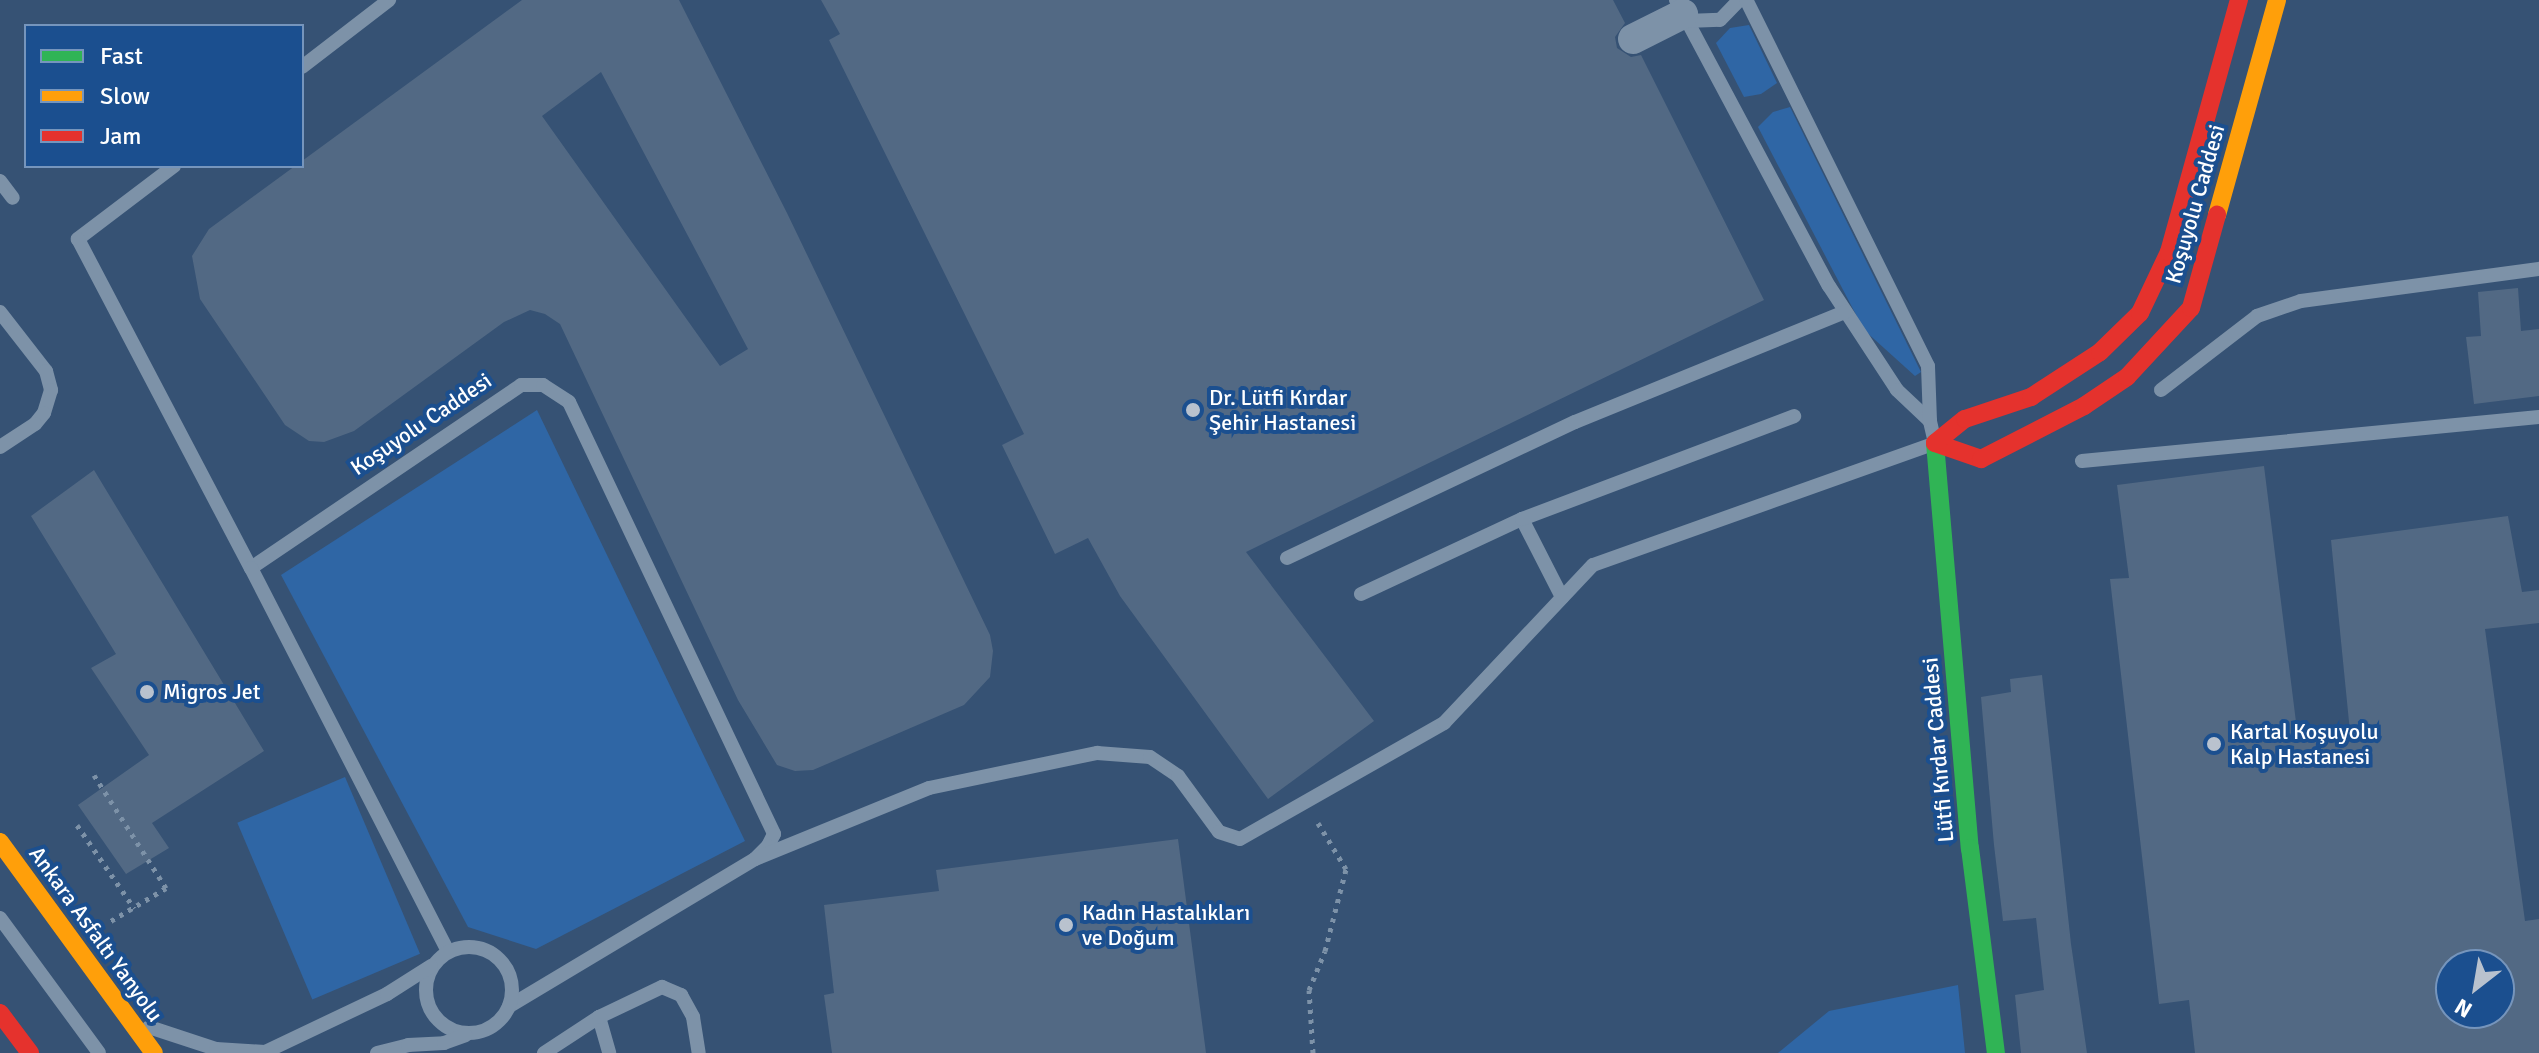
<!DOCTYPE html>
<html>
<head>
<meta charset="utf-8">
<style>
	body { margin:0 }
	#map { position:relative; width:2539px; height:1053px; overflow:hidden; background:#365274; font-family:Signika,sans-serif }
	div>[style] { position:absolute }
	.green>* { inset:0; background:#2f66a5; transform-origin:0 0 }
	.building>* { inset:0; background:#526984 }
	.path>* { height:5px; margin-top:-2.5px; transform-origin:0; background:repeating-linear-gradient(90deg,#7d92a8 0 4px,transparent 0 10px) }
	.lane>* { height:14px; margin:-7px; padding:0 7px; transform-origin:7px; border-radius:7px; background:#7d92a8 }
	.lane>.ring { margin:-7px; padding:0; box-sizing:content-box; background:none; border:14px solid #7d92a8; border-radius:50% }
	.street>* { height:30px; margin:-15px; padding:0 15px; transform-origin:15px; border-radius:15px; background:#7d92a8 }
	.fast>* { height:18px; margin:-9px; padding:0 9px; transform-origin:9px; border-radius:9px; background:#30b455 }
	.slow>* { height:18px; margin:-9px; padding:0 9px; transform-origin:9px; border-radius:9px; background:#ff9f0a }
	.jam>* { height:18px; margin:-9px; padding:0 9px; transform-origin:9px; border-radius:9px; background:#e5322d }
	.dots>* { width:22px; height:22px; translate:-50% -50%; box-sizing:border-box; border:4px solid #1b4f8f; border-radius:50% }
	span { translate:-50% -50%; white-space:nowrap; text-align:center; line-height:1.15; -webkit-text-stroke:8px #1b4f8f; paint-order:stroke }
	.street-label { font-size:22px; color:#fff }
	.poi-label { font-size:22px; color:#fff }
	.left { translate:0 -50%; text-align:left }
	.legend { position:absolute; left:24px; top:24px; width:280px; height:144px; box-sizing:border-box; background:#1b4f8f; border:2px solid #7695bc; margin:0; padding:10px 14px; list-style:none; font-size:24px; color:#fff }
	.legend li { display:flex; align-items:center; gap:16px; height:40px }
	.legend b { width:40px; border:2px solid #7695bc }
	.north { position:absolute; left:2435px; top:949px; width:80px; height:80px; box-sizing:border-box; background:#1b4f8f; border:2px solid #7695bc; border-radius:50%; rotate:211deg; font-size:22px; font-weight:700; line-height:32px; text-align:center; color:#fff }
	.north::after { content:''; display:block; margin:auto; width:28px; height:36px; background:#b9c2ce; clip-path:polygon(50% 0,100% 100%,50% 72%,0 100%) }
</style>
</head>
<body>
<div id="map">
	<div class="green">
		<i style="clip-path:polygon(1749px 25px,1777px 83px,1761px 94px,1744px 97px,1716px 43px,1730px 28px)"></i>
		<i style="clip-path:polygon(1790px 107px,1921px 372px,1915px 376px,1864px 330px,1758px 127px,1773px 112px)"></i>
		<i style="clip-path:polygon(537px 410px,745px 841px,536px 949px,468px 927px,281px 575px)"></i>
		<i style="left:345px;top:777px;width:192px;height:117px;rotate:67deg"></i>
		<i style="clip-path:polygon(1958px 985px,1965px 1053px,1778px 1053px,1829px 1011px)"></i>
	</div>
	<div class="building">
		<i style="clip-path:polygon(evenodd,522px 0,679px 0,787px 213px,990px 635px,993px 651px,990px 677px,964px 705px,813px 770px,795px 771px,777px 765px,738px 700px,560px 324px,545px 314px,530px 310px,504px 322px,354px 431px,324px 442px,309px 441px,285px 425px,200px 299px,192px 256px,209px 229px,295px 166px,302px 166px,302px 161px,522px 0,601px 72px,748px 349px,720px 366px,542px 116px,601px 72px)"></i>
		<i style="clip-path:polygon(821px 0,1613px 0,1625px 23px,1615px 37px,1617px 48px,1631px 57px,1641px 55px,1764px 300px,1246px 552px,1374px 721px,1268px 799px,1120px 596px,1088px 538px,1055px 554px,1002px 445px,1024px 434px,829px 40px,840px 34px)"></i>
		<i style="clip-path:polygon(2518px 288px,2521px 331px,2539px 329px,2539px 396px,2474px 404px,2466px 337px,2481px 336px,2478px 292px)"></i>
		<i style="clip-path:polygon(evenodd,2264px 466px,2298px 738px,2350px 732px,2331px 540px,2508px 516px,2522px 592px,2539px 590px,2539px 623px,2485px 629px,2525px 921px,2539px 919px,2539px 1053px,2195px 1053px,2189px 1000px,2159px 1004px,2110px 579px,2129px 578px,2117px 485px,2264px 466px,2451px 965px,2499px 965px,2499px 1013px,2451px 1013px,2451px 965px)"></i>
		<i style="clip-path:polygon(94px 470px,264px 751px,152px 823px,169px 848px,126px 874px,78px 805px,149px 755px,91px 668px,116px 654px,31px 516px)"></i>
		<i style="clip-path:polygon(2042px 675px,2071px 944px,2087px 1053px,2021px 1053px,2015px 995px,2044px 990px,2036px 918px,2003px 921px,1994px 845px,1981px 697px,2011px 692px,2010px 679px)"></i>
		<i style="clip-path:polygon(1178px 839px,1206px 1053px,832px 1053px,824px 995px,834px 993px,824px 905px,939px 891px,936px 870px)"></i>
	</div>
	<div class="path">
		<i style="left:94px;top:775px;width:134px;rotate:57.5deg"></i>
		<i style="left:166px;top:888px;width:66px;rotate:149.2deg"></i>
		<i style="left:77px;top:825px;width:101px;rotate:55.5deg"></i>
		<i style="left:1313px;top:1053px;width:63px;rotate:-93.6deg"></i>
		<i style="left:1309px;top:990px;width:42px;rotate:-67.7deg"></i>
		<i style="left:1325px;top:951px;width:85px;rotate:-75.6deg"></i>
		<i style="left:1346px;top:869px;width:54px;rotate:-121.3deg"></i>
	</div>
	<div class="lane">
		<i style="left:1676px;top:0;width:324px;rotate:61.9deg"></i>
		<i style="left:1829px;top:286px;width:124px;rotate:56.8deg"></i>
		<i style="left:1897px;top:390px;width:45px;rotate:43.2deg"></i>
		<i style="left:1686px;top:21px;width:34px;rotate:-2deg"></i>
		<i style="left:1720px;top:20px;width:28px;rotate:-46deg"></i>
		<i style="left:302px;top:67px;width:110px;rotate:-37.6deg"></i>
		<i style="left:174px;top:166px;width:121px;rotate:142.8deg"></i>
		<i style="left:78px;top:239px;width:372px;rotate:62.3deg"></i>
		<i style="left:251px;top:568px;width:326px;rotate:-34.1deg"></i>
		<i style="left:521px;top:385px;width:22px"></i>
		<i style="left:543px;top:385px;width:31px;rotate:33deg"></i>
		<i style="left:569px;top:402px;width:478px;rotate:64.6deg"></i>
		<i style="left:774px;top:834px;width:13px;rotate:117deg"></i>
		<i style="left:768px;top:846px;width:18px;rotate:135deg"></i>
		<i style="left:755px;top:859px;width:287px;rotate:149.1deg"></i>
		<i style="left:0;top:181px;width:21px;rotate:53deg"></i>
		<i style="left:0;top:312px;width:75px;rotate:52.1deg"></i>
		<i style="left:46px;top:371px;width:20px;rotate:75deg"></i>
		<i style="left:51px;top:390px;width:24px;rotate:107deg"></i>
		<i style="left:44px;top:413px;width:14px;rotate:129deg"></i>
		<i style="left:35px;top:424px;width:42px;rotate:146.7deg"></i>
		<i style="left:2161px;top:390px;width:121px;rotate:-37.6deg"></i>
		<i style="left:2257px;top:316px;width:46px;rotate:-18.8deg"></i>
		<i style="left:2301px;top:301px;width:240px;rotate:-7.7deg"></i>
		<i style="left:2082px;top:461px;width:459px;rotate:-5.5deg"></i>
		<i style="left:1522px;top:519px;width:88px;rotate:62.9deg"></i>
		<i style="left:1287px;top:558px;width:318px;rotate:-25.3deg"></i>
		<i style="left:1575px;top:422px;width:292px;rotate:-22.2deg"></i>
		<i style="left:251px;top:568px;width:431px;rotate:62.8deg"></i>
		<i style="left:1361px;top:594px;width:178px;rotate:-25deg"></i>
		<i style="left:1522px;top:519px;width:291px;rotate:-20.7deg"></i>
		<i style="left:755px;top:859px;width:188px;rotate:-22.2deg"></i>
		<i style="left:929px;top:788px;width:172px;rotate:-11.8deg"></i>
		<i style="left:1097px;top:753px;width:53px;rotate:4.3deg"></i>
		<i style="left:1150px;top:757px;width:34px;rotate:34deg"></i>
		<i style="left:1178px;top:776px;width:69px;rotate:53.8deg"></i>
		<i style="left:1219px;top:832px;width:22px;rotate:18deg"></i>
		<i style="left:1240px;top:839px;width:235px;rotate:-29.6deg"></i>
		<i style="left:1444px;top:723px;width:217px;rotate:-46.7deg"></i>
		<i style="left:1593px;top:565px;width:363px;rotate:-19.6deg"></i>
		<i style="left:1935px;top:443px;width:23px;rotate:-103deg"></i>
		<i style="left:1930px;top:421px;width:55px;rotate:-92.1deg"></i>
		<i style="left:1928px;top:366px;width:409px;rotate:-116.4deg"></i>
		<i style="left:0;top:918px;width:167px;rotate:53.7deg"></i>
		<i class="ring" style="left:426px;top:947px;width:72px;height:72px"></i>
		<i style="left:599px;top:1017px;width:37px;rotate:74deg"></i>
		<i style="left:149px;top:1027px;width:71px;rotate:18.2deg"></i>
		<i style="left:216px;top:1049px;width:49px;rotate:3.5deg"></i>
		<i style="left:265px;top:1052px;width:135px;rotate:-25.4deg"></i>
		<i style="left:387px;top:994px;width:52px;rotate:-32.5deg"></i>
		<i style="left:377px;top:1053px;width:32px;rotate:-14deg"></i>
		<i style="left:408px;top:1045px;width:36px;rotate:-3deg"></i>
		<i style="left:444px;top:1043px;width:23px;rotate:-20deg"></i>
		<i style="left:544px;top:1053px;width:66px;rotate:-33.2deg"></i>
		<i style="left:599px;top:1017px;width:70px;rotate:-25.5deg"></i>
		<i style="left:662px;top:987px;width:21px;rotate:23deg"></i>
		<i style="left:681px;top:995px;width:25px;rotate:61deg"></i>
		<i style="left:693px;top:1017px;width:36px;rotate:81deg"></i>
	</div>
	<div class="street">
		<i style="left:1633px;top:39px;width:56px;rotate:-26.6deg"></i>
	</div>
	<div class="fast">
		<i style="left:1935px;top:443px;width:407px;rotate:85.1deg"></i>
		<i style="left:1970px;top:848px;width:207px;rotate:82.8deg"></i>
	</div>
	<div class="slow">
		<i style="left:2217px;top:215px;width:223px;rotate:-74.4deg"></i>
		<i style="left:0;top:842px;width:261px;rotate:53.9deg"></i>
	</div>
	<div class="jam">
		<i style="left:1935px;top:443px;width:49px;rotate:19.2deg"></i>
		<i style="left:1981px;top:459px;width:116px;rotate:-27.2deg"></i>
		<i style="left:2084px;top:406px;width:52px;rotate:-34deg"></i>
		<i style="left:2127px;top:377px;width:94px;rotate:-47.2deg"></i>
		<i style="left:2191px;top:308px;width:97px;rotate:-74.4deg"></i>
		<i style="left:1935px;top:443px;width:38px;rotate:-39deg"></i>
		<i style="left:1965px;top:419px;width:70px;rotate:-18.4deg"></i>
		<i style="left:2031px;top:397px;width:82px;rotate:-33.1deg"></i>
		<i style="left:2100px;top:352px;width:56px;rotate:-44.3deg"></i>
		<i style="left:2140px;top:313px;width:68px;rotate:-64.6deg"></i>
		<i style="left:2169px;top:252px;width:262px;rotate:-74.5deg"></i>
		<i style="left:0;top:1013px;width:50px;rotate:53.1deg"></i>
	</div>
	<div class="dots">
		<i style="left:1193px;top:410px;background:#b9c2ce"></i>
		<i style="left:147px;top:692px;background:#b9c2ce"></i>
		<i style="left:2214px;top:744px;background:#b9c2ce"></i>
		<i style="left:1066px;top:925px;background:#b9c2ce"></i>
	</div>
	<div class="street-label">
		<span style="left:2195px;top:204px;rotate:-74deg">Koşuyolu Caddesi</span>
		<span style="left:421px;top:424px;rotate:-34deg">Koşuyolu Caddesi</span>
		<span style="left:1938px;top:750px;rotate:-95deg">Lütfi Kırdar Caddesi</span>
		<span style="left:96px;top:934px;rotate:54deg">Ankara Asfaltı Yanyolu</span>
	</div>
	<div class="poi-label">
		<span class="left" style="left:1209px;top:410px">Dr. Lütfi Kırdar<br>Şehir Hastanesi</span>
		<span class="left" style="left:163px;top:692px">Migros Jet</span>
		<span class="left" style="left:2230px;top:744px">Kartal Koşuyolu<br>Kalp Hastanesi</span>
		<span class="left" style="left:1082px;top:925px">Kadın Hastalıkları<br>ve Doğum</span>
	</div>
	<ul class="legend">
	<li><b style="height:10px;background:#30b455"></b>Fast</li>
	<li><b style="height:10px;background:#ff9f0a"></b>Slow</li>
	<li><b style="height:10px;background:#e5322d"></b>Jam</li>
	</ul>
	<div class="north">N</div>
</div>
</body>
</html>
